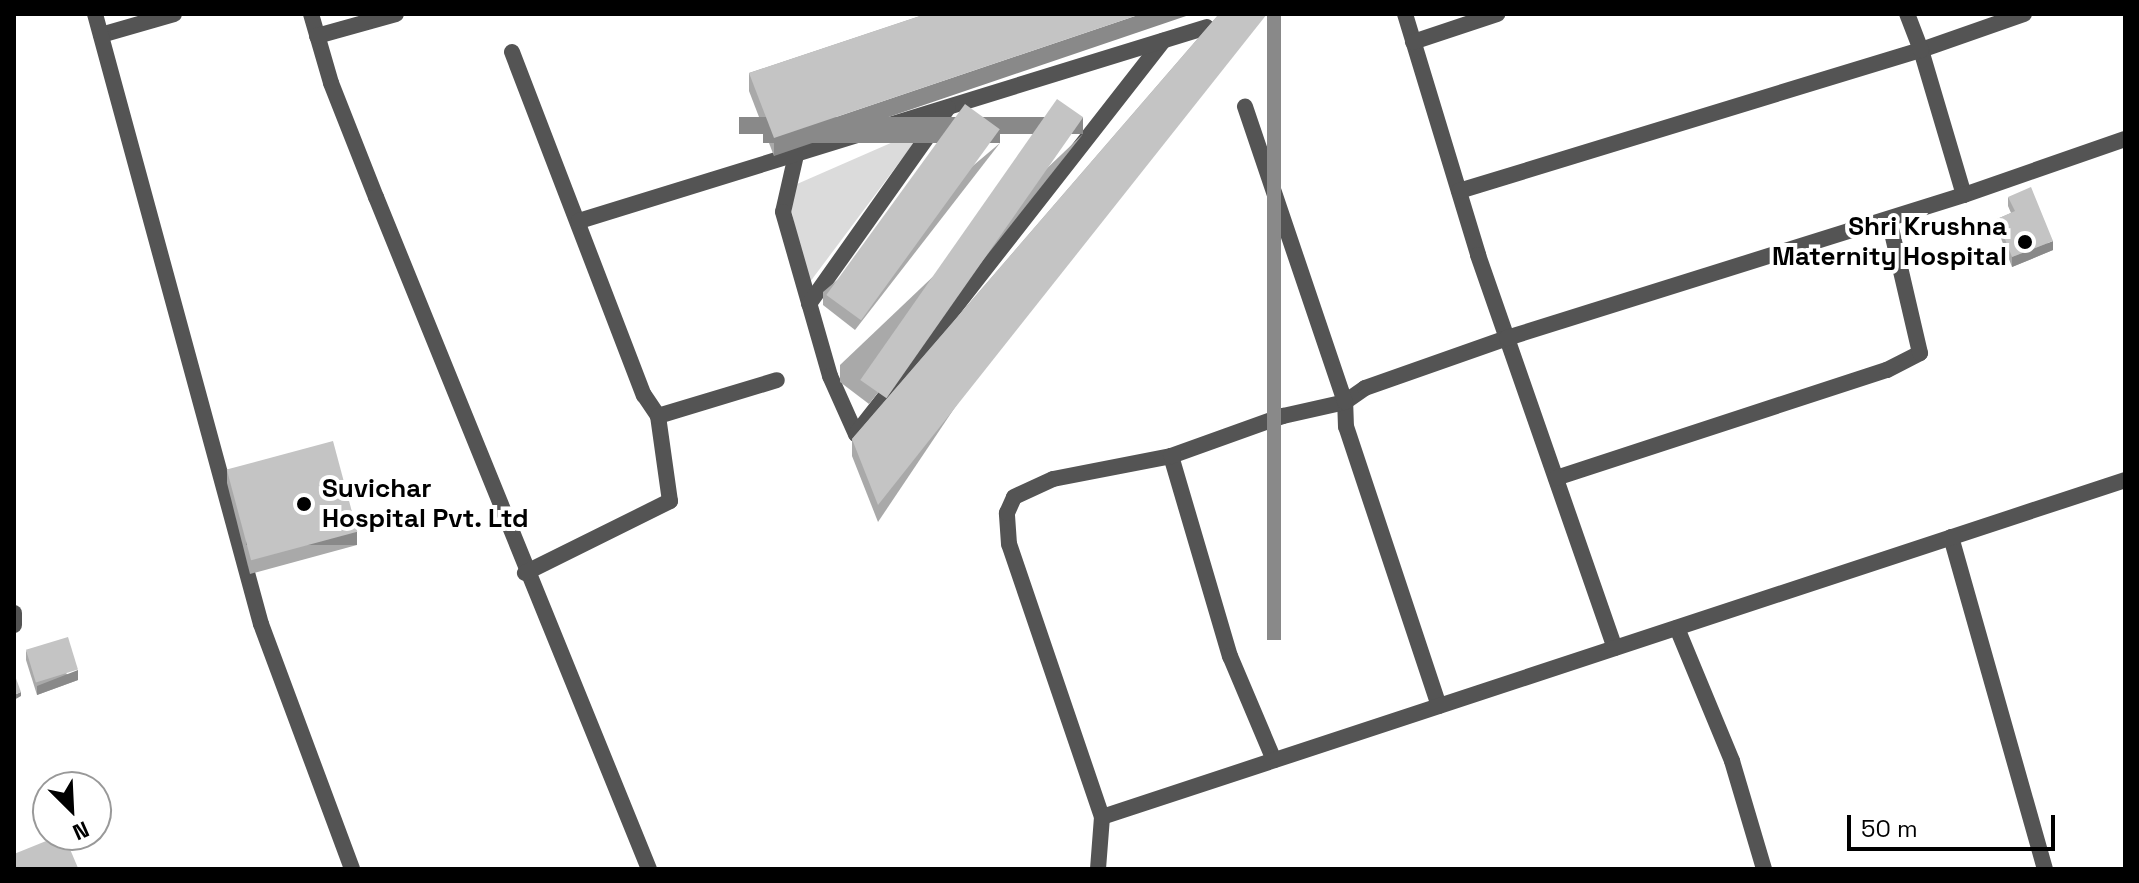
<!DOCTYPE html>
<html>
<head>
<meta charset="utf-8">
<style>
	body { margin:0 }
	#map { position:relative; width:2139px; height:883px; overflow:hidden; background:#fff; font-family:"Space Grotesk",sans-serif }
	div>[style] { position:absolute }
	.green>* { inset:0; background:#dbdbdb }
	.minor>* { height:16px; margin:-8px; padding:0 8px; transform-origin:8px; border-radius:8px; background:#545454 }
	.tertiary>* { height:16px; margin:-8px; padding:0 8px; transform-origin:8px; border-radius:8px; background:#545454 }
	.wall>* { inset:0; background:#a9a9a9 }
	.shaded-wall>* { inset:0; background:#898989; transform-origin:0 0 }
	.building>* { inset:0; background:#c4c4c4; transform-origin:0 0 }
	.dots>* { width:22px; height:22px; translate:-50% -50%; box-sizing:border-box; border:4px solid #fff; border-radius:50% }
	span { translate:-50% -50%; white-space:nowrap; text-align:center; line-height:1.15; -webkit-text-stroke:8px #fff; paint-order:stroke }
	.poi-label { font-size:26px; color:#000; font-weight:700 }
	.right { translate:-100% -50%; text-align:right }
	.left { translate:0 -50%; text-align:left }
	.frame { position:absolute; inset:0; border:16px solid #000; pointer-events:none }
	.north { position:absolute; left:32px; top:771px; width:80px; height:80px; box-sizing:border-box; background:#fff; border:2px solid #999; border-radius:50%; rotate:156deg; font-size:22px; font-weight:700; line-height:32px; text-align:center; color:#000 }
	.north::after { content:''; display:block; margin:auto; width:28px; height:36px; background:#000; clip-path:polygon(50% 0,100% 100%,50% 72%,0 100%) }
	.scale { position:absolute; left:1847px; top:815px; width:208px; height:36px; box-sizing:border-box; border:4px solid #000; border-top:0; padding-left:10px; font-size:24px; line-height:28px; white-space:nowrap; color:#000; -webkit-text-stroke:6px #fff; paint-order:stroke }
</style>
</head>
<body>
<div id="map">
	<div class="green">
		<i style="clip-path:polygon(925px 128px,807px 286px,789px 198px,797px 184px)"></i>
	</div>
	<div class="minor">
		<i style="left:311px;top:14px;width:72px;rotate:73.8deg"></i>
		<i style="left:331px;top:83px;width:123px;rotate:68.5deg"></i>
		<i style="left:376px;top:197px;width:725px;rotate:67.89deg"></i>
		<i style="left:1405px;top:14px;width:252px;rotate:73.1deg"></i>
		<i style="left:1478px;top:255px;width:416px;rotate:70.8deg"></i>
		<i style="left:2024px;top:14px;width:109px;rotate:160.7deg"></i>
		<i style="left:1921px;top:50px;width:151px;rotate:73.5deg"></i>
		<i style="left:1964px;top:195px;width:170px;rotate:-19.2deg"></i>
		<i style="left:101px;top:35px;width:76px;rotate:-16deg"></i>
		<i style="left:317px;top:36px;width:82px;rotate:-15.6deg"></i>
		<i style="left:1413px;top:42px;width:89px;rotate:-18.4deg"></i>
		<i style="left:512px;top:52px;width:368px;rotate:69deg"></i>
		<i style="left:644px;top:395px;width:25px;rotate:56deg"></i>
		<i style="left:658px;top:416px;width:86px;rotate:82deg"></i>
		<i style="left:670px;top:501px;width:162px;rotate:153.6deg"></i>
		<i style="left:796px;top:155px;width:58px;rotate:102.8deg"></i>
		<i style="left:783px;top:212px;width:171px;rotate:74deg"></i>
		<i style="left:830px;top:376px;width:64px;rotate:65.9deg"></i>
		<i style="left:856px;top:434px;width:499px;rotate:-52deg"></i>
		<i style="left:1459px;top:191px;width:483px;rotate:-17deg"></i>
		<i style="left:1921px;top:50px;width:39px;rotate:-111deg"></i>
		<i style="left:579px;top:221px;width:657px;rotate:-17.17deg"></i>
		<i style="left:809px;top:304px;width:240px;rotate:-54.7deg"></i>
		<i style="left:658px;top:416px;width:124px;rotate:-16.8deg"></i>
		<i style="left:1171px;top:456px;width:209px;rotate:73.6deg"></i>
		<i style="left:1230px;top:656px;width:113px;rotate:67.1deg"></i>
		<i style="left:1556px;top:478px;width:348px;rotate:-18.1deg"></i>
		<i style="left:1887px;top:370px;width:37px;rotate:-27deg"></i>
		<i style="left:1920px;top:353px;width:137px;rotate:-103.1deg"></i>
		<i style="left:1951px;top:537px;width:345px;rotate:74.2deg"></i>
		<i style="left:14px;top:613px;width:12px;rotate:90deg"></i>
		<i style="left:1677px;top:628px;width:144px;rotate:67.5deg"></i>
		<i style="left:1732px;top:761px;width:113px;rotate:73.5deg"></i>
		<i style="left:1439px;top:706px;width:294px;rotate:-108.4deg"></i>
		<i style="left:1346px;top:427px;width:25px;rotate:-92deg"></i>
		<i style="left:1345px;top:402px;width:24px;rotate:-35deg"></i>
		<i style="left:1365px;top:388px;width:151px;rotate:-19.4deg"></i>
		<i style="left:1507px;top:338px;width:479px;rotate:-17.4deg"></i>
		<i style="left:1102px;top:817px;width:288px;rotate:-108.8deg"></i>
		<i style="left:1009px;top:544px;width:31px;rotate:-94deg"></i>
		<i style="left:1007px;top:513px;width:17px;rotate:-66deg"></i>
		<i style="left:1014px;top:497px;width:43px;rotate:-24.8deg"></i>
		<i style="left:1053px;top:479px;width:120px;rotate:-11deg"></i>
		<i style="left:1171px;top:456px;width:119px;rotate:-19.7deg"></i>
		<i style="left:1283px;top:416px;width:64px;rotate:-12.7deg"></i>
		<i style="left:1345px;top:402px;width:312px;rotate:-108.7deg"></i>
		<i style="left:1098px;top:869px;width:52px;rotate:-85.6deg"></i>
		<i style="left:1102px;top:817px;width:1077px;rotate:-18.23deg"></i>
	</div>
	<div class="tertiary">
		<i style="left:95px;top:14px;width:632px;rotate:74.78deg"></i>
		<i style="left:261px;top:624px;width:261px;rotate:69.6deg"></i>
	</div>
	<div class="wall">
		<i style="clip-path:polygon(926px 14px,774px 156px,749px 91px,749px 73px)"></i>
		<i style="clip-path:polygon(1219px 14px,878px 522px,852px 456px,852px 439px)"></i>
		<i style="clip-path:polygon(1083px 134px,869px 404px,840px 382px,840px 365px)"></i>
		<i style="clip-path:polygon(1000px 143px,855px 330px,823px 305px,823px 292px)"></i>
		<i style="clip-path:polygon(2008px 197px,2053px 250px,2012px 267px,1997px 228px,1997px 219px,2011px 213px,2008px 206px)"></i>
		<i style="clip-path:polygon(227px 469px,357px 545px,250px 574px,227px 483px)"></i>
		<i style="clip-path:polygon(26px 651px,78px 680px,37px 695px,26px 660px)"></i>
	</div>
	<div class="shaded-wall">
		<i style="clip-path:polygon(1141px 14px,1192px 14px,774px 156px,774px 138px)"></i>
		<i style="left:1267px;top:14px;width:14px;height:626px"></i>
		<i style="left:1083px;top:117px;width:17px;height:344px;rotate:90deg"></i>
		<i style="left:1000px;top:129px;width:14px;height:237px;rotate:90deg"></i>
		<i style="clip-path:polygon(2053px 241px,2053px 250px,2012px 267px,2012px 257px)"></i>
		<i style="left:357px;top:532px;width:13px;height:111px;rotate:90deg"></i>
		<i style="clip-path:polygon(78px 670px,78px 680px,37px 695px,37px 686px)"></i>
		<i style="clip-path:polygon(21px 692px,21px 696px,14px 700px,14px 695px)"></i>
	</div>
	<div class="building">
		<i style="clip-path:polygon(926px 14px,1141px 14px,774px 138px,749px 73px)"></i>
		<i style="clip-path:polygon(1219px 14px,1267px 14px,878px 505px,852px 439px)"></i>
		<i style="left:1057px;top:99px;width:32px;height:343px;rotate:35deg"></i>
		<i style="left:965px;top:104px;width:43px;height:236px;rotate:36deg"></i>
		<i style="clip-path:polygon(2031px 187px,2053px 241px,2012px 257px,1997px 219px,2015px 211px,2008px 197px)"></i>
		<i style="left:333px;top:441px;width:94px;height:110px;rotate:75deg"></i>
		<i style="left:68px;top:637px;width:34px;height:44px;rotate:73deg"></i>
		<i style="clip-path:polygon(14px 673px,21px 692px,14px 695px)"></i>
		<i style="clip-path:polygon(61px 835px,64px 835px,78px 868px,14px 869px,14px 854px)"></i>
	</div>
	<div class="dots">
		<i style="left:2025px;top:242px;background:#000"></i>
		<i style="left:304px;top:504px;background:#000"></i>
	</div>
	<div class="poi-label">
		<span class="right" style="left:2007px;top:242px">Shri Krushna<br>Maternity Hospital</span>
		<span class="left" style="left:322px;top:504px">Suvichar<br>Hospital Pvt. Ltd</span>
	</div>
	<div class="frame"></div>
	<div class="north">N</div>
	<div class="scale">50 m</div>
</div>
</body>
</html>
